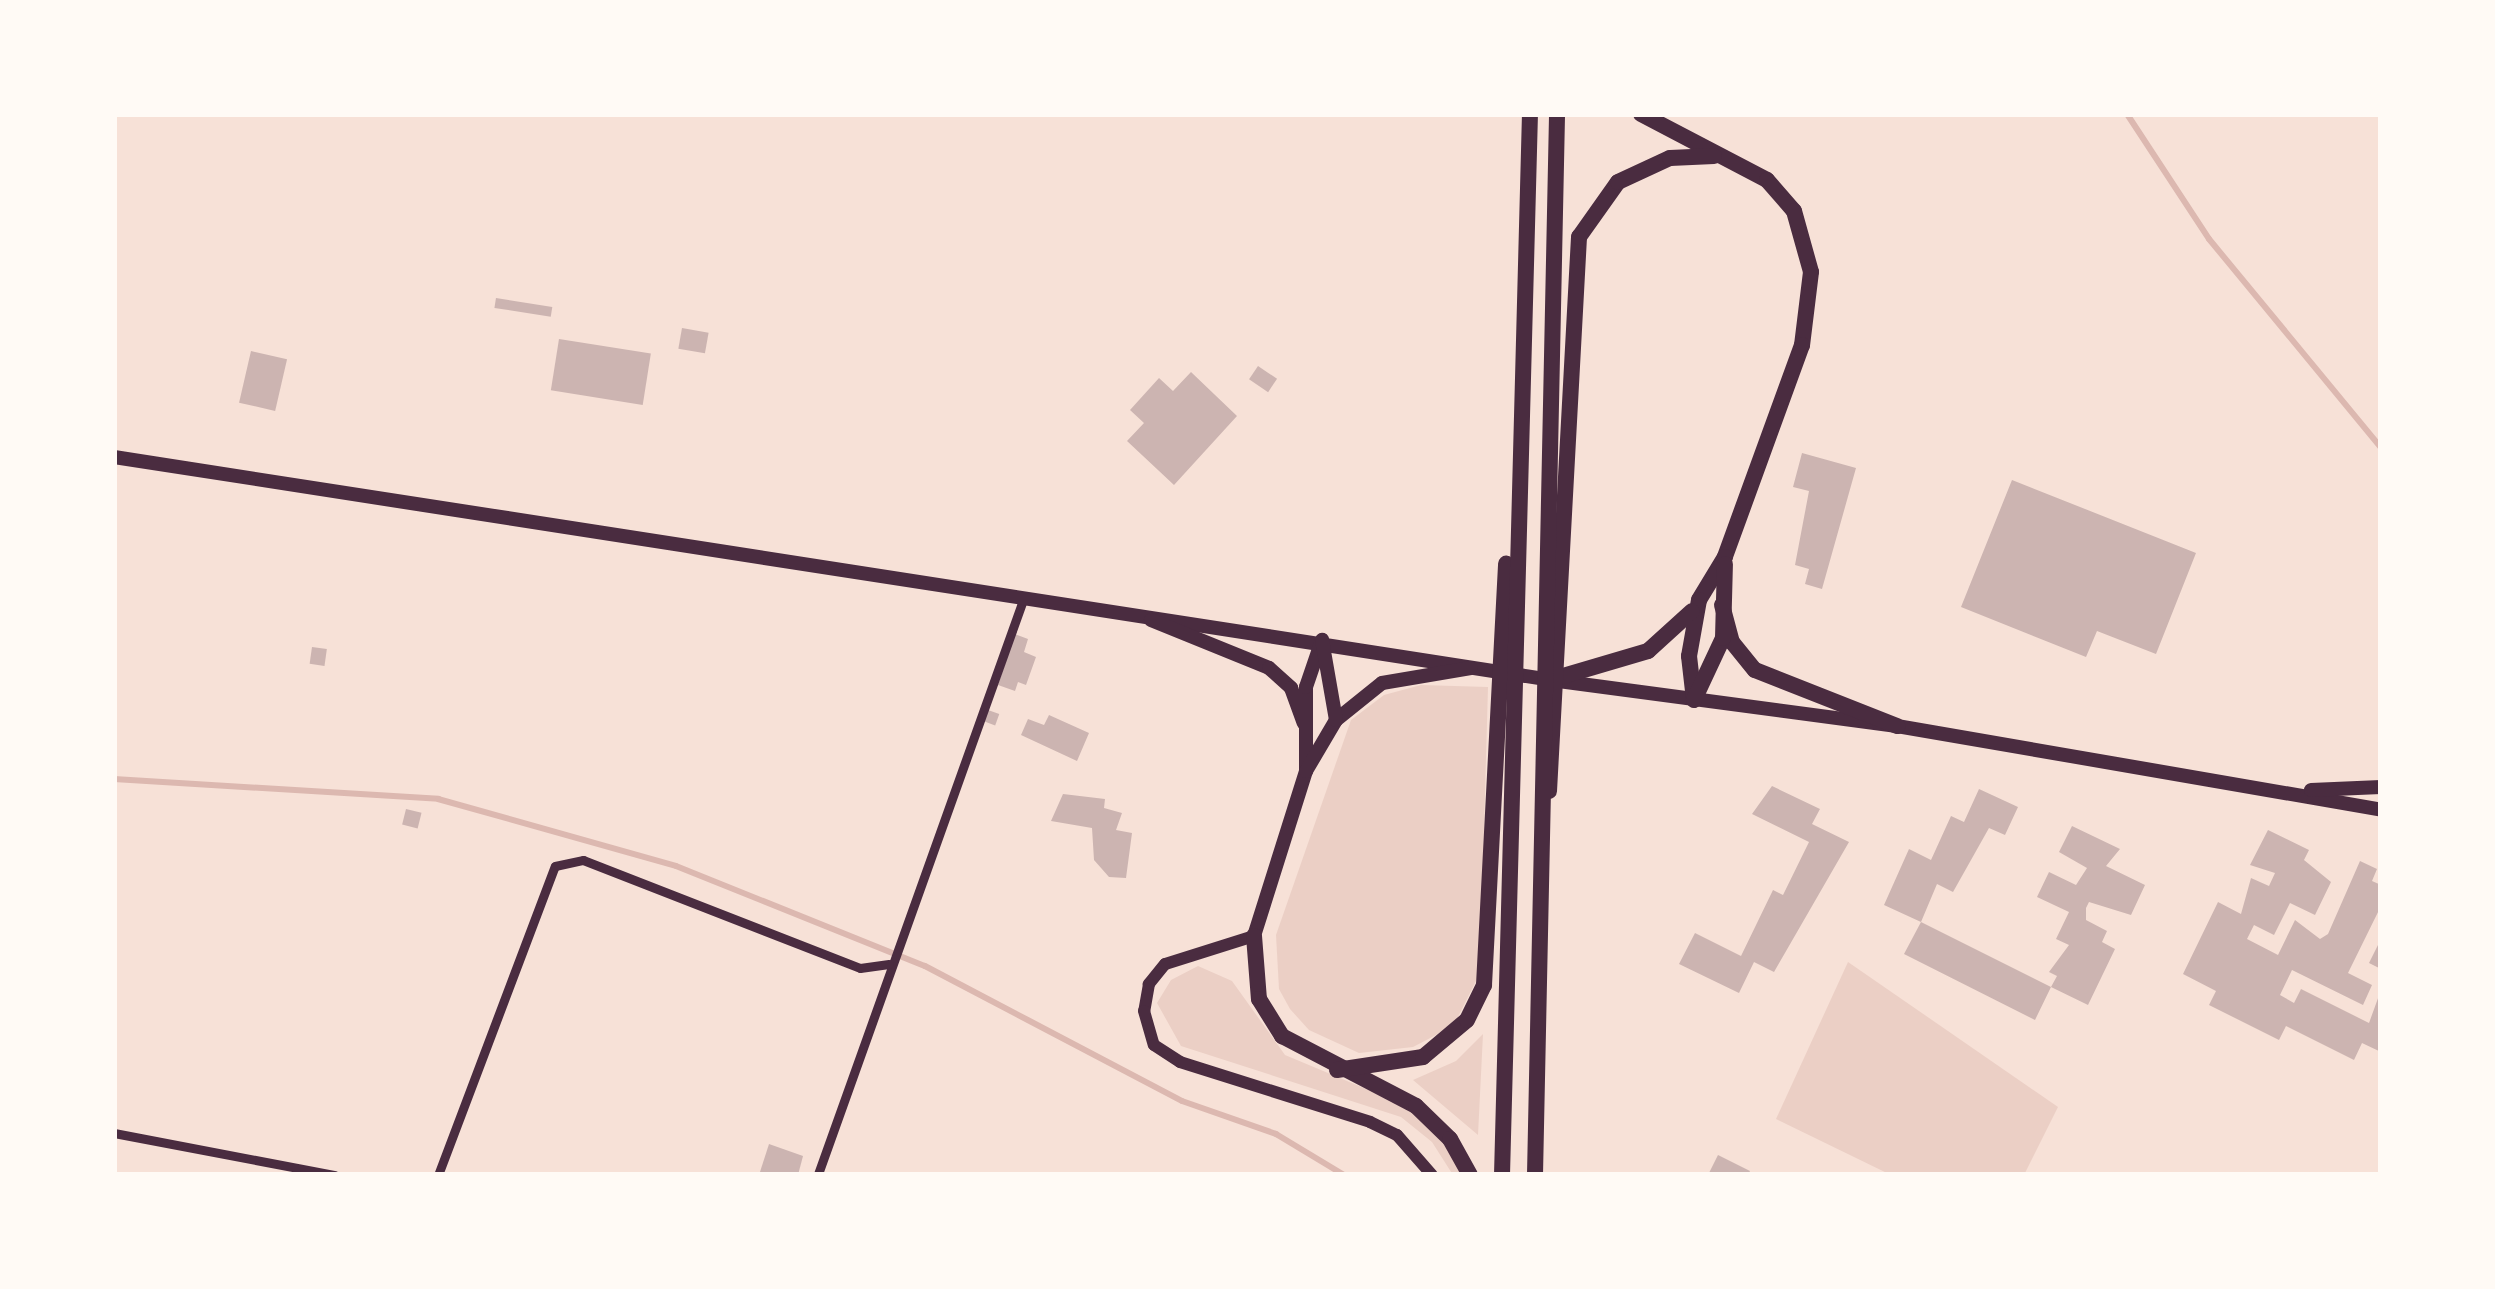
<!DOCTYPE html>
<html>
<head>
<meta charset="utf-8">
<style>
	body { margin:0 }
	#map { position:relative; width:2495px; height:1289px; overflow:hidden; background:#f7e1d7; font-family:"Varela Round",sans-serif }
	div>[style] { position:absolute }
	.green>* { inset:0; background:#ebcfc5 }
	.stream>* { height:6px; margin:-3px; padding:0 3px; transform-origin:3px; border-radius:3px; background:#dcb8b0 }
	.building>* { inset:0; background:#ccb4b1; transform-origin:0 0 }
	.minor>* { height:9px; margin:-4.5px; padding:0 4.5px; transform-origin:4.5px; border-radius:4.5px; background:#4a2c40 }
	.tertiary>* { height:12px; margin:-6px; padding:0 6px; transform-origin:6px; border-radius:6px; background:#4a2c40 }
	.secondary>* { height:14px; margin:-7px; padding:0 7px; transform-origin:7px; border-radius:7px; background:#4a2c40 }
	.trunk>* { height:16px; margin:-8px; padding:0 8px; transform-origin:8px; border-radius:8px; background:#4a2c40 }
	span { translate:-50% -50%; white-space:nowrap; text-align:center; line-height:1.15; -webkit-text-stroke:10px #fffaf5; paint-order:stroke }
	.frame { position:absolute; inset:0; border:117px solid #fffaf5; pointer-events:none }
</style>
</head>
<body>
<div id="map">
	<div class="green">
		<i style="clip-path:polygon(1421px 685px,1488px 687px,1480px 973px,1457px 1019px,1436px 1035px,1413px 1047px,1359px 1053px,1309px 1030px,1290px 1009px,1279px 989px,1276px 935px,1351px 720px,1384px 695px)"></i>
		<i style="clip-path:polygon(1848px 962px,2058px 1107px,2024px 1175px,1891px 1175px,1776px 1119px)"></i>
		<i style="clip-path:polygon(1198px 966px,1232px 981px,1285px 1055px,1402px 1104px,1444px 1139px,1465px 1175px,1453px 1175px,1432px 1142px,1401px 1117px,1181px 1046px,1157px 1003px,1171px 980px)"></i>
		<i style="clip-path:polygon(1483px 1034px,1478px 1135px,1413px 1080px,1456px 1061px)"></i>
	</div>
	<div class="stream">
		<i style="left:2127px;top:114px;width:149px;rotate:56.7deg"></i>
		<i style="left:2209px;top:239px;width:271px;rotate:50.5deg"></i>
		<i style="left:114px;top:779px;width:325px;rotate:3.5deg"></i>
		<i style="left:438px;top:799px;width:247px;rotate:15.7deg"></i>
		<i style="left:676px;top:866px;width:268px;rotate:21.9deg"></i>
		<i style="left:925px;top:966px;width:290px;rotate:27.7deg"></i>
		<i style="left:1182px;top:1101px;width:100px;rotate:19.3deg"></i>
		<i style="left:1276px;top:1134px;width:79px;rotate:31.1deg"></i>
	</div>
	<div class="building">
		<i style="left:496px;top:298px;width:57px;height:10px;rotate:9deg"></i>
		<i style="left:682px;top:328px;width:27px;height:21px;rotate:10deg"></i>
		<i style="left:559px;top:339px;width:93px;height:52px;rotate:9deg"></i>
		<i style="left:251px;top:351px;width:37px;height:53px;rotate:13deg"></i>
		<i style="left:1258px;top:366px;width:23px;height:16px;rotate:34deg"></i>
		<i style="clip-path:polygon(1191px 372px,1237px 416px,1174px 485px,1127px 441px,1144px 423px,1130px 410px,1159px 378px,1173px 391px)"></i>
		<i style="clip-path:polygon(1802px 453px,1856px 468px,1822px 589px,1805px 584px,1809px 569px,1795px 565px,1809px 491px,1793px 487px)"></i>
		<i style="clip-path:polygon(2012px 480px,2196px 553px,2156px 654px,2097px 631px,2086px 657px,1961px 607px)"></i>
		<i style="clip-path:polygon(1015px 634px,1028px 639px,1024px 652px,1036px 657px,1026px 685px,1018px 682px,1015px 691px,998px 685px)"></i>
		<i style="left:312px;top:647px;width:15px;height:17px;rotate:8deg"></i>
		<i style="left:988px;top:710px;width:12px;height:12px;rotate:20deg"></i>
		<i style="clip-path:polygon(1049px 715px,1089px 733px,1077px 761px,1021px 735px,1028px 719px,1044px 725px)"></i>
		<i style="clip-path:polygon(1772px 786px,1820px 809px,1812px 824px,1849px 842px,1774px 972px,1754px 962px,1739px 993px,1679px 964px,1695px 933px,1741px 956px,1773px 890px,1783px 895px,1809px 842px,1752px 814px)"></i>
		<i style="clip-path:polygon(1979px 789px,2018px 807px,2005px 835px,1989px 828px,1953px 892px,1937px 884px,1921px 922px,1884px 905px,1909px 849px,1931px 860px,1951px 816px,1964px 822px)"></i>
		<i style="clip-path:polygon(1063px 794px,1105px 799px,1104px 808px,1122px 813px,1116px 830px,1132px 833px,1126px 878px,1109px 877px,1094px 860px,1092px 828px,1051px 821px)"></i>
		<i style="left:406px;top:809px;width:16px;height:16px;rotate:14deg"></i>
		<i style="clip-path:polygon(2072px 826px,2120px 849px,2106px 866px,2145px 885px,2131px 915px,2089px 902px,2086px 908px,2086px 920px,2107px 931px,2102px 942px,2115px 949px,2088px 1005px,2051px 987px,2035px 1020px,1904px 954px,1921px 922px,2051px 987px,2057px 976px,2049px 972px,2069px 945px,2056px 939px,2069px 912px,2037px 897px,2049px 872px,2076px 885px,2087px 868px,2059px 852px)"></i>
		<i style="clip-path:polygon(2268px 830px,2309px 850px,2304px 860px,2331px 882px,2315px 915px,2290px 903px,2274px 935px,2254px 925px,2247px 939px,2278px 955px,2295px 920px,2320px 939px,2328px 934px,2360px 861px,2377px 869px,2372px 881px,2381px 885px,2381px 906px,2348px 973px,2372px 985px,2363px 1005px,2292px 970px,2280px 995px,2294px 1003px,2301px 989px,2369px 1023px,2381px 990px,2381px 1052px,2362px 1043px,2354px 1060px,2286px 1026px,2279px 1040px,2209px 1005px,2216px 991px,2183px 974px,2218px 902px,2241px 914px,2251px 878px,2269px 886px,2275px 873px,2250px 865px)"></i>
		<i style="clip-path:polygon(2381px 939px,2381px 969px,2369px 963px)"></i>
		<i style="clip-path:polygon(769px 1144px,803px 1156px,798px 1175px,759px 1175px)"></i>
		<i style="clip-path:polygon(1718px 1155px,1750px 1171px,1748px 1175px,1708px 1175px)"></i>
	</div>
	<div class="minor">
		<i style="left:114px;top:1133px;width:225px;rotate:10.8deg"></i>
		<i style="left:818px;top:1174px;width:613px;rotate:-70.35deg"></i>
		<i style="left:438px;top:1175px;width:330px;rotate:-69.3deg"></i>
		<i style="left:555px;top:866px;width:29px;rotate:-12deg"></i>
		<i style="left:583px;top:860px;width:297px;rotate:21.3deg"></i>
		<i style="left:860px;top:968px;width:29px;rotate:-8deg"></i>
	</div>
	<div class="tertiary">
		<i style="left:1254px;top:936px;width:93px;rotate:162.5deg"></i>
		<i style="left:1165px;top:964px;width:26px;rotate:129deg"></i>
		<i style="left:1149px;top:984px;width:27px;rotate:100deg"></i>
		<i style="left:1144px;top:1011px;width:35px;rotate:74deg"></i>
		<i style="left:1154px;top:1045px;width:31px;rotate:33deg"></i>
		<i style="left:1180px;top:1062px;width:199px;rotate:17.5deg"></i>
		<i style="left:1370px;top:1122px;width:30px;rotate:26deg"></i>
		<i style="left:1397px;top:1135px;width:53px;rotate:48.8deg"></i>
	</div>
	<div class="secondary">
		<i style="left:114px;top:457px;width:1454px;rotate:8.82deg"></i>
		<i style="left:1551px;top:680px;width:349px;rotate:7.6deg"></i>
		<i style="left:1897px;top:726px;width:491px;rotate:9.8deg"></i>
		<i style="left:1151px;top:620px;width:127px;rotate:22.1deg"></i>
		<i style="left:1269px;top:668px;width:30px;rotate:42deg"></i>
		<i style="left:1291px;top:688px;width:37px;rotate:70deg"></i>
		<i style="left:1336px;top:720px;width:59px;rotate:-38.8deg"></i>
		<i style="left:1382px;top:683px;width:90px;rotate:-9.6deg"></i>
		<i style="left:1306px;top:771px;width:84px;rotate:-90deg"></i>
		<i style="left:1306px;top:687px;width:50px;rotate:-71.2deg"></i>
		<i style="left:2311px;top:790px;width:70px;rotate:-2.5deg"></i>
		<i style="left:1254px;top:936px;width:173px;rotate:-72.5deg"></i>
		<i style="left:1306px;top:771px;width:59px;rotate:-59.5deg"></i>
		<i style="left:1336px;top:720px;width:81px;rotate:-99.9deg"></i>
	</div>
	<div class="trunk">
		<i style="left:1641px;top:114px;width:142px;rotate:27.6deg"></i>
		<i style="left:1767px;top:180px;width:41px;rotate:48.9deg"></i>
		<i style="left:1794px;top:211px;width:63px;rotate:74.4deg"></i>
		<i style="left:1811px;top:272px;width:74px;rotate:97deg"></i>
		<i style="left:1802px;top:345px;width:226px;rotate:110deg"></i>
		<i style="left:1725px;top:557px;width:50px;rotate:121.2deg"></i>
		<i style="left:1699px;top:600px;width:57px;rotate:100.1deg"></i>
		<i style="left:1689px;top:656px;width:44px;rotate:83.5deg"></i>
		<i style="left:1722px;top:605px;width:38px;rotate:75deg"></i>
		<i style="left:1732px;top:642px;width:36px;rotate:51deg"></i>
		<i style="left:1755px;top:670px;width:153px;rotate:21.5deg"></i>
		<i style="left:1553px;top:679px;width:99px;rotate:-16.4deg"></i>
		<i style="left:1648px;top:651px;width:59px;rotate:-42.3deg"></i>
		<i style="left:1694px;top:700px;width:68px;rotate:-64.9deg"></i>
		<i style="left:1723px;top:638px;width:74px;rotate:-88.5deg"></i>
		<i style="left:1549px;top:791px;width:555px;rotate:-86.9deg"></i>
		<i style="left:1579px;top:237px;width:67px;rotate:-54.7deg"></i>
		<i style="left:1618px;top:182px;width:57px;rotate:-24.8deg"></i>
		<i style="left:1670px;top:158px;width:44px;rotate:-2.6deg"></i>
		<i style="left:1254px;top:936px;width:63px;rotate:85.5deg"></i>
		<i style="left:1259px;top:999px;width:44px;rotate:58.1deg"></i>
		<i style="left:1282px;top:1036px;width:151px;rotate:27.6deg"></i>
		<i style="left:1416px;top:1106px;width:47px;rotate:44.1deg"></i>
		<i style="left:1450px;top:1139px;width:41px;rotate:60.9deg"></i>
		<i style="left:1337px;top:1070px;width:87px;rotate:-8.6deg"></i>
		<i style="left:1423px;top:1057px;width:57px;rotate:-40.1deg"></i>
		<i style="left:1467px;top:1020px;width:39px;rotate:-64deg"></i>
		<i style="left:1484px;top:985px;width:422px;rotate:-87deg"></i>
		<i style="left:1502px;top:1175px;width:1061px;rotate:-88.49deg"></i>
		<i style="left:1535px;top:1175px;width:1061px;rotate:-88.81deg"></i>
	</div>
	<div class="frame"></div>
</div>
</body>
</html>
